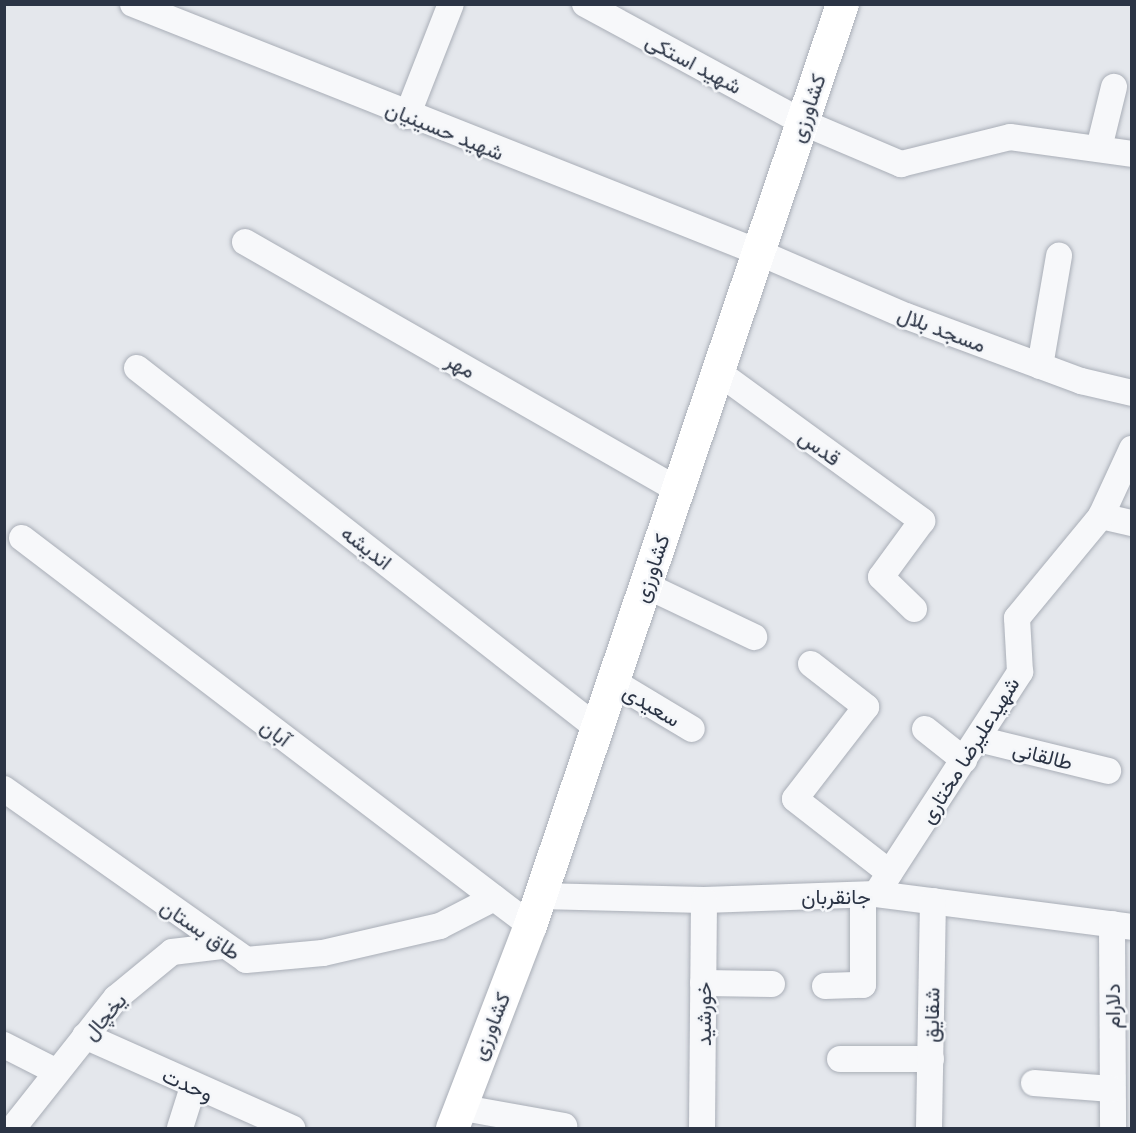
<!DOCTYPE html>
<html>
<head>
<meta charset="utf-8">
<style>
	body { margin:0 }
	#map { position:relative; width:1136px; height:1133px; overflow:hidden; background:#e4e7ec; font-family:"Open Sans",Vazirmatn,sans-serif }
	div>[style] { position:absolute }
	.roads { filter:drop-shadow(0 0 2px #a9aeb7) drop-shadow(0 0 2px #a9aeb7) }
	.street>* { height:26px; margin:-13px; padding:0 13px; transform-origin:13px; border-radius:13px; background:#f7f8fa }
	.secondary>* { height:33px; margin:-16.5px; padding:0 16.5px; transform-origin:16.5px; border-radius:16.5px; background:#fff }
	span { translate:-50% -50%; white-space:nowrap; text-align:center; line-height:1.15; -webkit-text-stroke:5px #f4f6f9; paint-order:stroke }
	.street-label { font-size:21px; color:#2b3445 }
	.frame { position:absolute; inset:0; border:6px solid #2b3445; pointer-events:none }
</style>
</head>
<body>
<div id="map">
	<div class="roads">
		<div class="street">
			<i style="left:133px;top:4px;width:672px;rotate:21.64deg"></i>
			<i style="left:758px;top:252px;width:161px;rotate:23.4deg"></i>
			<i style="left:906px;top:316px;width:187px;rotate:20.4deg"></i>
			<i style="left:1081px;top:381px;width:52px;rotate:13.2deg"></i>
			<i style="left:585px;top:4px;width:247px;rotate:28.5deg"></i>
			<i style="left:802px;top:122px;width:108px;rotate:23deg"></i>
			<i style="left:901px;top:164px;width:112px;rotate:-13.9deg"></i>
			<i style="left:1010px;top:137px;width:123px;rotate:7.9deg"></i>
			<i style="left:407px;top:116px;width:120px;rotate:-68.6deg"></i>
			<i style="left:1099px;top:148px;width:63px;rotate:-76.2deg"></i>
			<i style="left:245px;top:242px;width:498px;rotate:29.8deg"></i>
			<i style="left:1040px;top:366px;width:112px;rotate:-80.2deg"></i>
			<i style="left:137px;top:368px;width:583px;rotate:38.03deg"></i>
			<i style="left:718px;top:372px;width:253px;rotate:36.1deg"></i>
			<i style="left:922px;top:521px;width:69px;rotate:126.2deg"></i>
			<i style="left:881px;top:577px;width:46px;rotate:44.1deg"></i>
			<i style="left:1101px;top:516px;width:32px;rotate:13deg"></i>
			<i style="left:22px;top:538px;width:639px;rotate:37.3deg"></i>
			<i style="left:645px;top:585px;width:121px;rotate:25.5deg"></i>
			<i style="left:811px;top:664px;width:70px;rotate:38deg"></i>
			<i style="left:866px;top:707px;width:116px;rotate:127.7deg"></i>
			<i style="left:795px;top:799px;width:120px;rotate:37.9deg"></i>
			<i style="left:612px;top:681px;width:93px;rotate:31deg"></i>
			<i style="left:925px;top:729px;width:50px;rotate:38.5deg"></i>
			<i style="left:978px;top:739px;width:134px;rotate:13.8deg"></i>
			<i style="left:4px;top:789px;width:296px;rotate:35.2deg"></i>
			<i style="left:246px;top:960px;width:77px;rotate:-5.2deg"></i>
			<i style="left:323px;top:953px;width:120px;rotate:-13deg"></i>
			<i style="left:440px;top:926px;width:61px;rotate:-27.4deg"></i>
			<i style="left:876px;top:894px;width:265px;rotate:-57deg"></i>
			<i style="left:1020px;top:672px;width:54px;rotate:-93.2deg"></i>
			<i style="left:1017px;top:618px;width:132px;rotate:-50.5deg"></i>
			<i style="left:1101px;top:516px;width:74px;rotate:-65.2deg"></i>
			<i style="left:539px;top:896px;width:165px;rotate:1.4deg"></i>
			<i style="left:704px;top:900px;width:172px;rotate:-2deg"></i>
			<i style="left:876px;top:894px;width:258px;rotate:7.3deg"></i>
			<i style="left:1112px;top:924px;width:204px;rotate:89.7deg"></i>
			<i style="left:703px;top:983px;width:69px;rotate:0.8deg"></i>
			<i style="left:825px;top:986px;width:38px;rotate:-2deg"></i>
			<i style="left:863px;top:985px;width:90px;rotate:-90deg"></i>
			<i style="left:85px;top:1036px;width:227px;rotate:24deg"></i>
			<i style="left:4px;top:1045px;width:59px;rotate:27deg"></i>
			<i style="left:840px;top:1059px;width:91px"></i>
			<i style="left:1034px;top:1083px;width:78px;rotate:4.4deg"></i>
			<i style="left:458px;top:1107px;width:108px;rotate:10.2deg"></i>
			<i style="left:13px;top:1128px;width:166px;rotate:-51.6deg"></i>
			<i style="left:116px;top:998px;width:72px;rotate:-39.4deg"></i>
			<i style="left:172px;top:952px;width:50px;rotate:-6.8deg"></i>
			<i style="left:180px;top:1128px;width:43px;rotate:-72.4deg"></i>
			<i style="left:702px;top:1128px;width:228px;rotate:-89.5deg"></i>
			<i style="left:929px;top:1128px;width:227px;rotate:-89deg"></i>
		</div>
		<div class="secondary">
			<i style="left:452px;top:1128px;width:217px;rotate:-69deg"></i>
			<i style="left:530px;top:925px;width:972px;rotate:-71.29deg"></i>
		</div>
	</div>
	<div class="street-label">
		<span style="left:694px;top:63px;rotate:28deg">شهید استکی</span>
		<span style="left:807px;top:108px;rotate:-71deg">کشاورزی</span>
		<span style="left:445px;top:130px;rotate:22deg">شهید حسینیان</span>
		<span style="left:942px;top:329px;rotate:21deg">مسجد بلال</span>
		<span style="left:461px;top:365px;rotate:30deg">مهر</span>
		<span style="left:820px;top:447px;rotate:36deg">قدس</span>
		<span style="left:367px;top:547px;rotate:38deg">اندیشه</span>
		<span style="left:651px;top:568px;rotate:-71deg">کشاورزی</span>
		<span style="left:652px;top:705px;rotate:31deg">سعیدی</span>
		<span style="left:276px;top:732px;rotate:37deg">آبان</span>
		<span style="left:969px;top:750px;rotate:-58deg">شهیدعلیرضا مختاری</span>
		<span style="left:1043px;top:755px;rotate:14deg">طالقانی</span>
		<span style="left:836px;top:896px">جانقربان</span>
		<span style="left:201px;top:929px;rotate:34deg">طاق بستان</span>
		<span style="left:1112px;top:1006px;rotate:-90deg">دلارام</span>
		<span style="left:703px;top:1014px;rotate:-90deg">خورشید</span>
		<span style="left:931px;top:1015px;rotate:-89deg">شقایق</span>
		<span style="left:104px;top:1016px;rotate:-49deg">یخچال</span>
		<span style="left:490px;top:1026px;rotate:-68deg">کشاورزی</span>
		<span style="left:188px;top:1084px;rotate:24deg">وحدت</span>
	</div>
	<div class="frame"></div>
</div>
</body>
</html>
